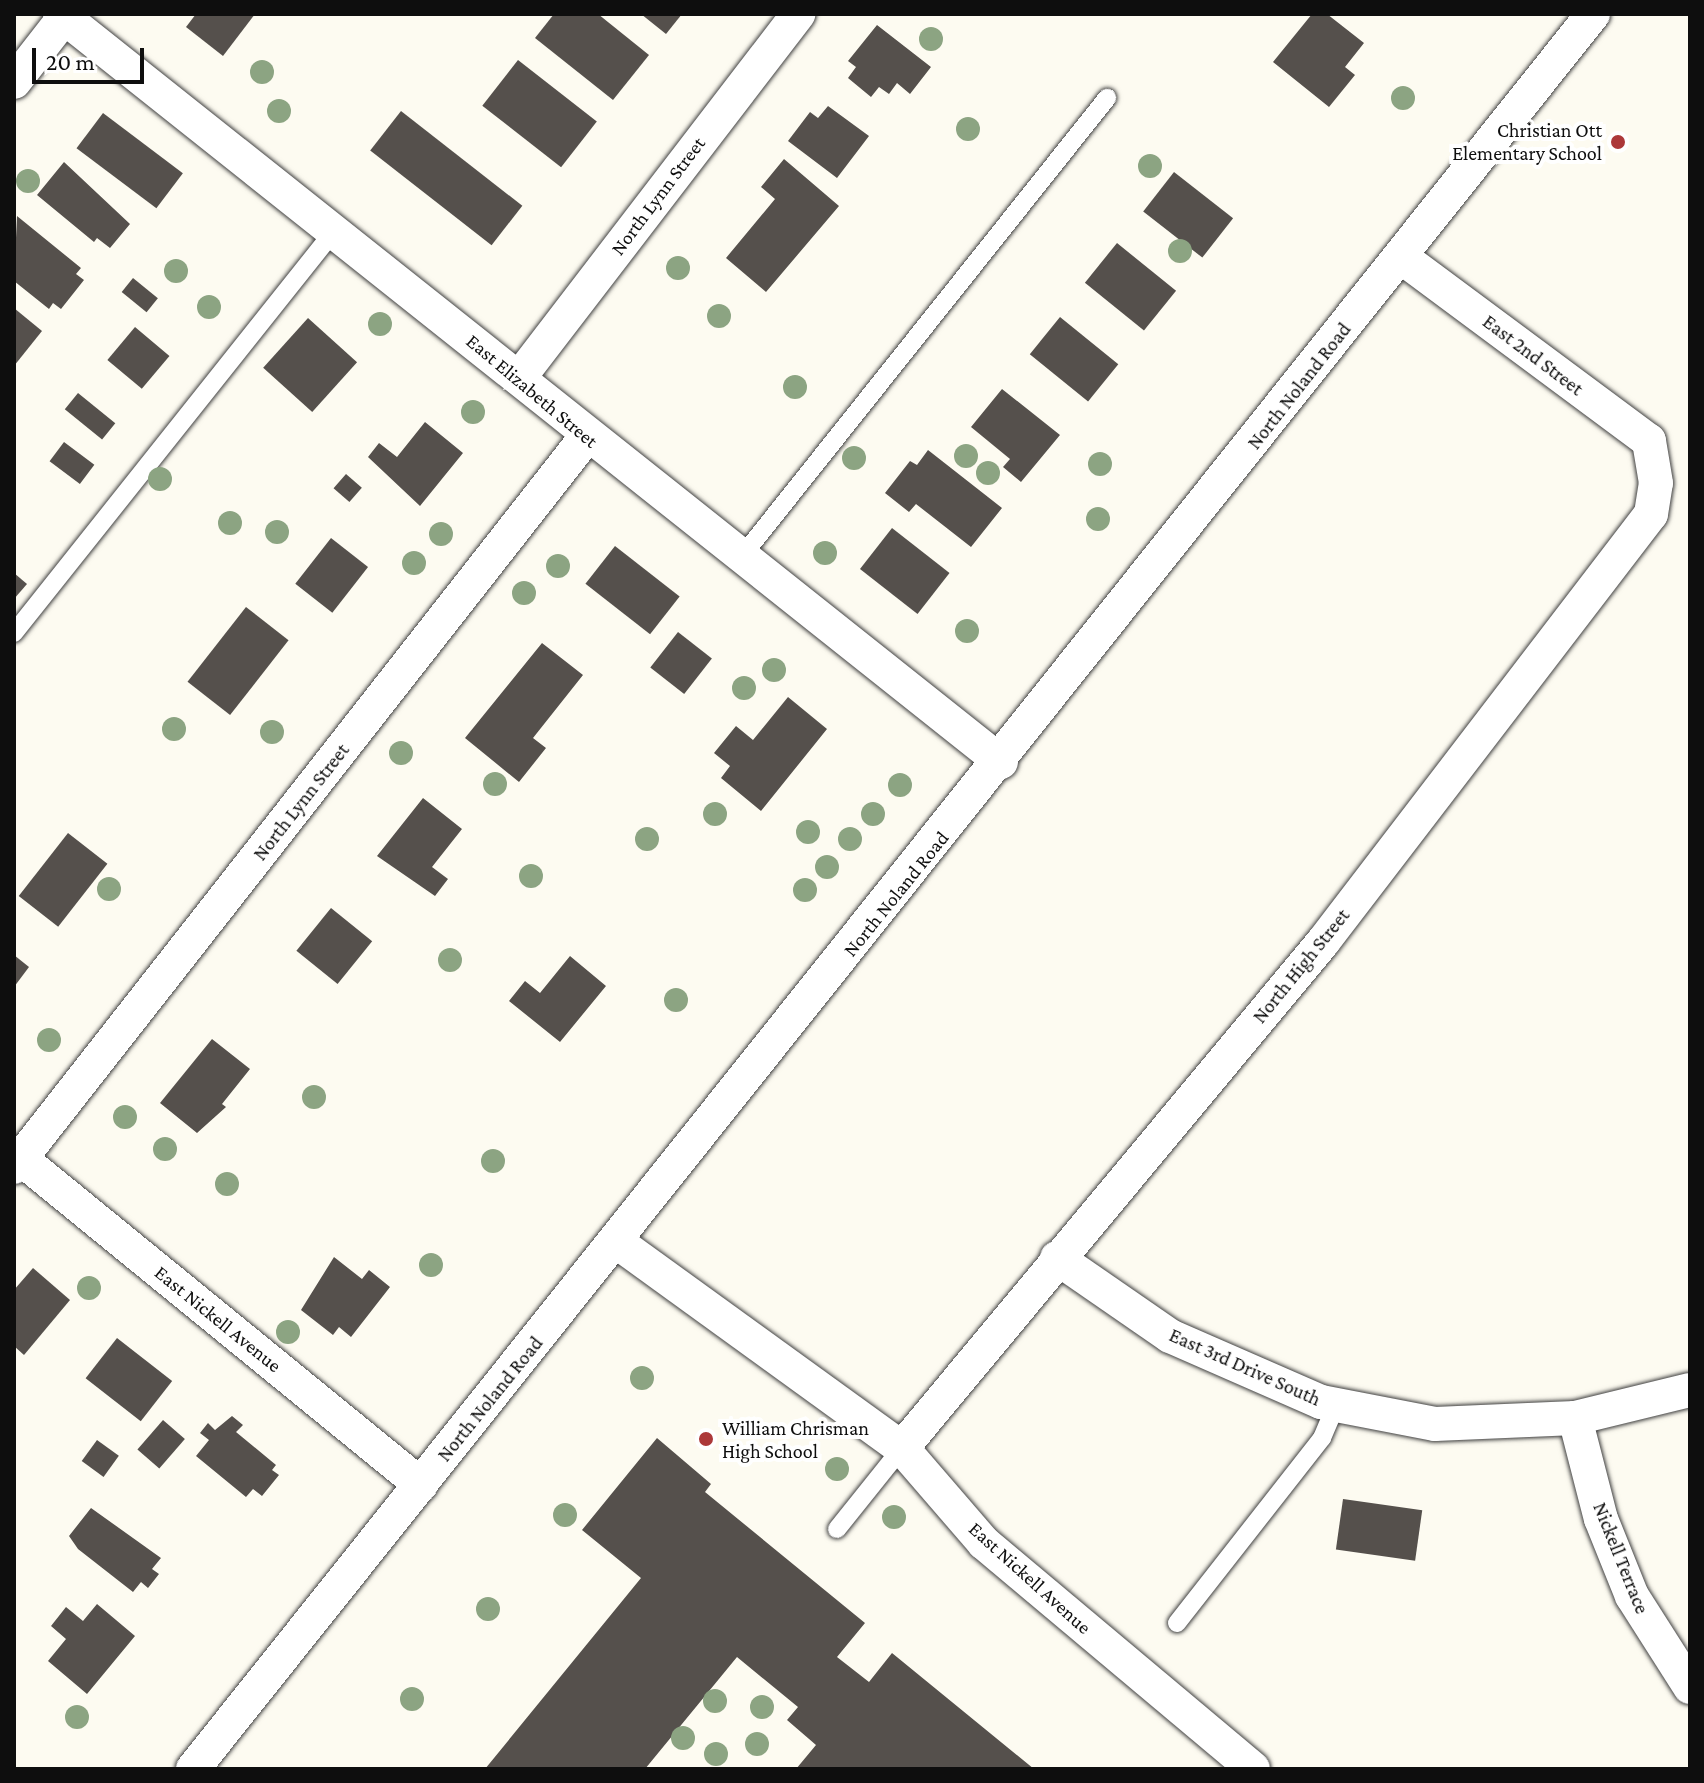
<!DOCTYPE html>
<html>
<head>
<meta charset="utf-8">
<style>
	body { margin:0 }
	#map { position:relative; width:1704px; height:1783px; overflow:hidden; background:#fdfbf1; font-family:"Crimson Pro",serif }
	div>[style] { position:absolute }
	.building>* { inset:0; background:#55504c; transform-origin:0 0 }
	.roads { filter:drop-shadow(0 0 2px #414141) drop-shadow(0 0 2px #414141) }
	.lane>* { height:18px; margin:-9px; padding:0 9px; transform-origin:9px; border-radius:9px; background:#fff }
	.street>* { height:34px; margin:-17px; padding:0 17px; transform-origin:17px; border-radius:17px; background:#fff }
	.trees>* { width:24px; height:24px; margin:-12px; border-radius:50%; background:#8ca482 }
	.dots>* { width:22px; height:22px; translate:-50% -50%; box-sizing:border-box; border:4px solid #fff; border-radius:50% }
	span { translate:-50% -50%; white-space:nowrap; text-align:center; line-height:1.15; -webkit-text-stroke:8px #fff; paint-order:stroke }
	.poi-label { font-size:20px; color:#0e0e0e }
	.right { translate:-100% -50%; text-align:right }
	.left { translate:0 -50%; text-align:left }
	.street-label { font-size:20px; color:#0e0e0e }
	.frame { position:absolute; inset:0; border:16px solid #0e0e0e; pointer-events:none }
	.scale { position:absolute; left:32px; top:48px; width:112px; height:36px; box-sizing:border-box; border:4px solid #0e0e0e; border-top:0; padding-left:10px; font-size:24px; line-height:28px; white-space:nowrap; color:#0e0e0e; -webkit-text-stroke:6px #fff; paint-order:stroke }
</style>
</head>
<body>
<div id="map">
	<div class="building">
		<i style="clip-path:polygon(196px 14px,255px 14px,223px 56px,186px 27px)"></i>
		<i style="clip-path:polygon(554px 14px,598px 14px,649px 55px,613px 100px,535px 38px)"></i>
		<i style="clip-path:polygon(641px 14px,682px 14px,666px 34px)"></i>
		<i style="clip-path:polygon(1312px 14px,1327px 14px,1364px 43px,1345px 67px,1355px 75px,1329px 107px,1273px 62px)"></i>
		<i style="clip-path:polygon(877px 25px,931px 67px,910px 94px,897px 83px,889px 94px,879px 87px,871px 97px,848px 78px,856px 67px,848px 61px)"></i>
		<i style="left:518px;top:60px;width:100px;height:58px;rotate:38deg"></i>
		<i style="clip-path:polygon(828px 106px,869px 136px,837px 178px,788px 141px,810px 112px,818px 118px)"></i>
		<i style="left:401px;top:111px;width:154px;height:50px;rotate:38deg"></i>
		<i style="left:103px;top:113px;width:100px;height:44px;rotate:37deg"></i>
		<i style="clip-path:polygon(784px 159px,839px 206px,766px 292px,726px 258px,775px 199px,761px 187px)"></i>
		<i style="clip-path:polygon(64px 162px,130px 224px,110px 248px,97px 238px,94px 242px,37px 195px)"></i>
		<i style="left:1174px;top:172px;width:75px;height:50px;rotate:38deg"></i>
		<i style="clip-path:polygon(17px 216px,81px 268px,76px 274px,84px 280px,61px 309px,53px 303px,49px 309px,14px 281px)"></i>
		<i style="left:1117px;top:243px;width:76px;height:51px;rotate:39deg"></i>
		<i style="left:133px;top:278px;width:32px;height:18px;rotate:39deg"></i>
		<i style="clip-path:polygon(14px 308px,42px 331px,14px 366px)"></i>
		<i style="left:1060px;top:317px;width:75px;height:48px;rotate:39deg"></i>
		<i style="left:308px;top:318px;width:66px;height:67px;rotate:42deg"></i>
		<i style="left:135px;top:327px;width:45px;height:43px;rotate:40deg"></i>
		<i style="clip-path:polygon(1002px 389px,1060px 435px,1021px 482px,1003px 467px,1010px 459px,971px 427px)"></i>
		<i style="left:78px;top:393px;width:48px;height:21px;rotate:39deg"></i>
		<i style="clip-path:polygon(425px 422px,463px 453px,420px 506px,368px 457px,379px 443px,397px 457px)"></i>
		<i style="left:64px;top:442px;width:38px;height:24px;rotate:37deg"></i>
		<i style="clip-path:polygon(928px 450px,1002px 508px,971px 547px,916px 504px,909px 512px,885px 493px,910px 461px,917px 465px)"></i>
		<i style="left:346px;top:474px;width:21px;height:19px;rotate:41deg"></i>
		<i style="left:892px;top:528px;width:73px;height:52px;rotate:38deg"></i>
		<i style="left:331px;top:538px;width:47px;height:58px;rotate:38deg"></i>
		<i style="left:615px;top:546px;width:82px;height:48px;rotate:38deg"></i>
		<i style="clip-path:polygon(14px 573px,27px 584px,14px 599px)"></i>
		<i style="left:246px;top:607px;width:54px;height:95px;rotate:38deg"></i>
		<i style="left:678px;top:632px;width:43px;height:45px;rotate:38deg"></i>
		<i style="clip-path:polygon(542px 643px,583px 675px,533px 738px,546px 748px,519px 782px,465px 738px)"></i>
		<i style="clip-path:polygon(788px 697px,827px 729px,761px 811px,721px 778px,730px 766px,714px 753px,736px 726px,753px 740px)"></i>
		<i style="clip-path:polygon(423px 798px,462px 829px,432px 867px,448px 879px,435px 896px,377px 856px)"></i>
		<i style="left:68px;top:833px;width:50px;height:80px;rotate:38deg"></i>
		<i style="left:331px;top:908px;width:53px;height:55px;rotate:39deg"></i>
		<i style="clip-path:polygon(14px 955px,29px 967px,14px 987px)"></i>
		<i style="clip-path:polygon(570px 956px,606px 986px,560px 1042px,509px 1001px,525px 981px,540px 993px)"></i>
		<i style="clip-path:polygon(212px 1039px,250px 1069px,222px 1104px,226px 1107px,197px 1133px,160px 1103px)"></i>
		<i style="clip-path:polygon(334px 1257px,362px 1279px,369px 1270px,390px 1287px,351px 1337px,339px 1327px,333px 1335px,301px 1310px)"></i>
		<i style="clip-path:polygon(33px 1268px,70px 1300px,24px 1355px,14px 1346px,14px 1290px)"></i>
		<i style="left:117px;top:1338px;width:70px;height:51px;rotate:38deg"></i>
		<i style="clip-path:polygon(232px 1416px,243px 1425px,236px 1432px,276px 1465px,272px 1470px,279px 1475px,262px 1496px,253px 1489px,246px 1497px,196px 1456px,209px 1440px,200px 1433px,208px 1423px,215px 1430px)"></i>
		<i style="left:163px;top:1420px;width:29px;height:39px;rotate:41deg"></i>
		<i style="clip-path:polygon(657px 1438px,711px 1484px,705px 1492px,865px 1623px,837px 1657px,869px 1682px,892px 1653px,1034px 1769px,796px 1769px,816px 1745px,787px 1720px,798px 1707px,737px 1657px,645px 1769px,485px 1769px,641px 1578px,582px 1530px)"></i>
		<i style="left:97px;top:1440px;width:27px;height:26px;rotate:36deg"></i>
		<i style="left:1343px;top:1499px;width:80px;height:51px;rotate:8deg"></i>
		<i style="clip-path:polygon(91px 1508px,161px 1558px,152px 1569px,159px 1574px,148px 1588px,141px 1582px,133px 1592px,78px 1549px,69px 1536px)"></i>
		<i style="clip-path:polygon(97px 1604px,135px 1636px,87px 1694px,48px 1661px,66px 1639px,51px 1626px,66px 1607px,83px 1621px)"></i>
	</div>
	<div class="roads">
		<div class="lane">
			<i style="left:739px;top:560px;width:591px;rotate:-51.46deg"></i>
			<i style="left:14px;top:633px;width:514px;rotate:-51.48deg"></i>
			<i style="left:837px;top:1529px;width:104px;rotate:-51.3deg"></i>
			<i style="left:1177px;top:1623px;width:235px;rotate:-51.9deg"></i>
			<i style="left:1322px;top:1438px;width:36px;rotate:-67deg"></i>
		</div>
		<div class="street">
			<i style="left:60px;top:14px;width:1202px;rotate:38.48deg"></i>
			<i style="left:14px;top:82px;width:86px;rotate:-52.1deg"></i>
			<i style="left:519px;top:378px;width:459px;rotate:-52.5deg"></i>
			<i style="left:14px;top:1153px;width:525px;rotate:39.2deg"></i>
			<i style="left:14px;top:1167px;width:929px;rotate:-51.91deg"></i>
			<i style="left:617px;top:1242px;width:352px;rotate:35.9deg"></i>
			<i style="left:902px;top:1448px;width:125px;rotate:49.2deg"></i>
			<i style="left:984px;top:1543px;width:351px;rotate:40deg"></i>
			<i style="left:1057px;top:1258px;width:137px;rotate:34.6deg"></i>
			<i style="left:1170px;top:1336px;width:165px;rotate:23.6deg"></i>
			<i style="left:1321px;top:1402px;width:116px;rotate:10.9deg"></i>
			<i style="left:1435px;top:1424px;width:140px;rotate:-2.5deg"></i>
			<i style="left:1575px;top:1418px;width:118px;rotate:-13.7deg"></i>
			<i style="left:1575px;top:1418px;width:104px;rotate:75.6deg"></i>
			<i style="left:1601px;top:1519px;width:83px;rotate:68.1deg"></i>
			<i style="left:1632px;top:1596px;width:108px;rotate:57.5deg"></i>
			<i style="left:902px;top:1448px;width:658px;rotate:-50.24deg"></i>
			<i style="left:1323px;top:942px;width:539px;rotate:-52.54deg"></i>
			<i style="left:1651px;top:514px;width:31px;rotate:-81deg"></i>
			<i style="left:1656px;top:483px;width:43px;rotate:-99.5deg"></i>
			<i style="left:1649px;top:441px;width:309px;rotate:-143.4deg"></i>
			<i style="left:193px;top:1769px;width:2245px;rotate:-51.42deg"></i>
		</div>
	</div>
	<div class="trees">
		<i style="left:931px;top:39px"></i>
		<i style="left:262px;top:72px"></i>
		<i style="left:1403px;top:98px"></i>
		<i style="left:279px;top:111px"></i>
		<i style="left:968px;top:129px"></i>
		<i style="left:1150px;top:166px"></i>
		<i style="left:28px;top:181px"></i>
		<i style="left:1180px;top:251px"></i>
		<i style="left:678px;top:268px"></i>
		<i style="left:176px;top:271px"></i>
		<i style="left:209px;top:307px"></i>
		<i style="left:719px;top:316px"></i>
		<i style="left:380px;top:324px"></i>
		<i style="left:795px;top:387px"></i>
		<i style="left:473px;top:412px"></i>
		<i style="left:966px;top:456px"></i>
		<i style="left:854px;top:458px"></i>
		<i style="left:1100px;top:464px"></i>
		<i style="left:988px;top:473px"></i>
		<i style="left:160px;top:479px"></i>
		<i style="left:1098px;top:519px"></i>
		<i style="left:230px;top:523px"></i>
		<i style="left:277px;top:532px"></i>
		<i style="left:441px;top:534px"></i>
		<i style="left:825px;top:553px"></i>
		<i style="left:414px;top:563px"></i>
		<i style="left:558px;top:566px"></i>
		<i style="left:524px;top:593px"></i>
		<i style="left:967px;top:631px"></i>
		<i style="left:774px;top:670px"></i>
		<i style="left:744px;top:688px"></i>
		<i style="left:174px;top:729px"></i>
		<i style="left:272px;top:732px"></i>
		<i style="left:401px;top:753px"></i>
		<i style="left:495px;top:784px"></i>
		<i style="left:900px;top:785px"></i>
		<i style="left:715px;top:814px"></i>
		<i style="left:873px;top:814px"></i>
		<i style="left:808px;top:832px"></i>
		<i style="left:647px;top:839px"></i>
		<i style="left:850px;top:839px"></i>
		<i style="left:827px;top:867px"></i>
		<i style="left:531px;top:876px"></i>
		<i style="left:109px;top:889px"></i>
		<i style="left:805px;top:890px"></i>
		<i style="left:450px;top:960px"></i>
		<i style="left:676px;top:1000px"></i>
		<i style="left:49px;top:1040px"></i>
		<i style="left:314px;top:1097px"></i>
		<i style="left:125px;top:1117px"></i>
		<i style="left:165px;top:1149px"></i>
		<i style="left:493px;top:1161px"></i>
		<i style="left:227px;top:1184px"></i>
		<i style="left:431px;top:1265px"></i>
		<i style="left:89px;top:1288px"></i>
		<i style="left:288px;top:1332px"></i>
		<i style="left:642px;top:1378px"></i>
		<i style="left:837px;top:1469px"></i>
		<i style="left:565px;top:1515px"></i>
		<i style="left:894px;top:1517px"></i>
		<i style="left:488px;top:1609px"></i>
		<i style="left:412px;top:1699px"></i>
		<i style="left:715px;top:1701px"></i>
		<i style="left:762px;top:1707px"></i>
		<i style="left:77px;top:1717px"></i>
		<i style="left:683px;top:1738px"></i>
		<i style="left:757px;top:1744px"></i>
		<i style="left:716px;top:1754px"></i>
	</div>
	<div class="dots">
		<i style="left:1618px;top:142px;background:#ac3839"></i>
		<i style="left:706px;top:1439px;background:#ac3839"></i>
	</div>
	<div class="poi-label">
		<span class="right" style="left:1602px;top:142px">Christian Ott<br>Elementary School</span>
		<span class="left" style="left:722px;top:1440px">William Chrisman<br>High School</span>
	</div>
	<div class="street-label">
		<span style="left:658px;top:196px;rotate:-53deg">North Lynn Street</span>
		<span style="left:1533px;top:355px;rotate:37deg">East 2nd Street</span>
		<span style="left:1299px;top:386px;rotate:-52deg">North Noland Road</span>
		<span style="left:532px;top:391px;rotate:40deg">East Elizabeth Street</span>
		<span style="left:301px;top:802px;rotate:-52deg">North Lynn Street</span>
		<span style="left:896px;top:894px;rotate:-51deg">North Noland Road</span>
		<span style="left:1301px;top:966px;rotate:-51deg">North High Street</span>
		<span style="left:218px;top:1319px;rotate:39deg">East Nickell Avenue</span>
		<span style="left:1245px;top:1367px;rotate:24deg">East 3rd Drive South</span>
		<span style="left:490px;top:1399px;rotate:-51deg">North Noland Road</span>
		<span style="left:1621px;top:1558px;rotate:68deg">Nickell Terrace</span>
		<span style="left:1030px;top:1578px;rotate:42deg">East Nickell Avenue</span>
	</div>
	<div class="frame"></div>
	<div class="scale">20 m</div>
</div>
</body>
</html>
